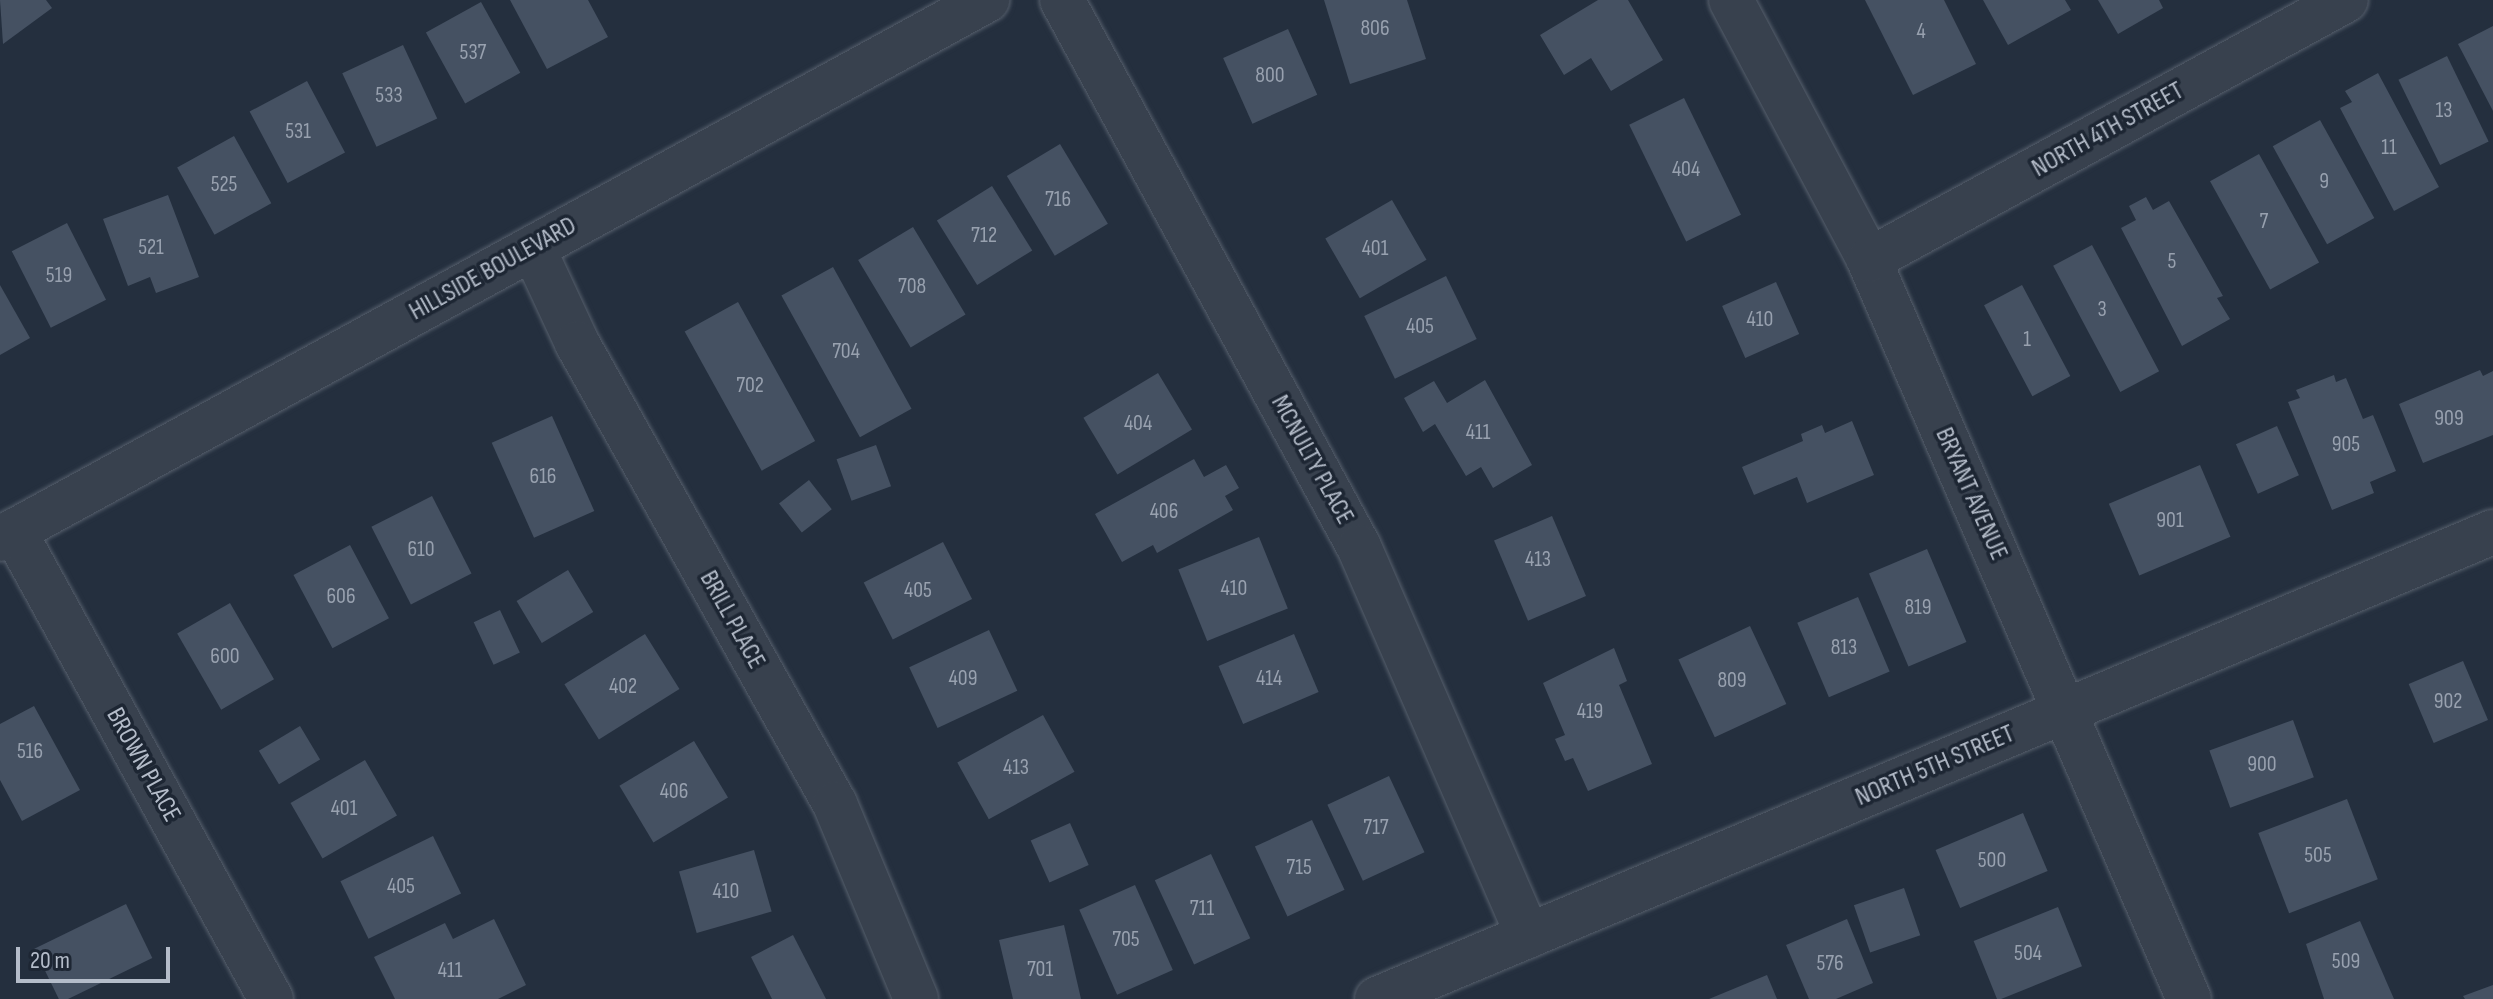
<!DOCTYPE html>
<html>
<head>
<meta charset="utf-8">
<style>
	body { margin:0 }
	#map { position:relative; width:2493px; height:999px; overflow:hidden; background:#242f3e; font-family:"Sofia Sans Condensed",sans-serif }
	div>[style] { position:absolute }
	.building>* { inset:0; background:#455162; transform-origin:0 0 }
	.roads { filter:drop-shadow(0 0 2px #565f6c) drop-shadow(0 0 2px #565f6c) }
	.minor>* { height:44px; margin:-22px; padding:0 22px; transform-origin:22px; border-radius:22px; background:#38414e }
	span { translate:-50% -50%; white-space:nowrap; text-align:center; line-height:1.15; -webkit-text-stroke:7px #1d2633; paint-order:stroke }
	.number-label { font-size:22px; color:#98a1af }
	.number-label span { -webkit-text-stroke-width:0 }
	.street-label { font-size:26px; color:#b4bcc9 }
	.scale { position:absolute; left:16px; top:947px; width:154px; height:36px; box-sizing:border-box; border:4px solid #b4bcc9; border-top:0; padding-left:10px; font-size:24px; line-height:28px; white-space:nowrap; color:#b4bcc9; -webkit-text-stroke:6px #1d2633; paint-order:stroke }
</style>
</head>
<body>
<div id="map">
	<div class="building">
		<i style="clip-path:polygon(0 0,46px 0,52px 8px,3px 44px)"></i>
		<i style="clip-path:polygon(510px 0,588px 0,608px 37px,547px 69px)"></i>
		<i style="clip-path:polygon(1324px 0,1407px 0,1426px 59px,1350px 84px)"></i>
		<i style="clip-path:polygon(1598px 0,1628px 0,1663px 60px,1611px 91px,1591px 58px,1564px 75px,1540px 35px)"></i>
		<i style="clip-path:polygon(1865px 0,1944px 0,1976px 64px,1913px 95px)"></i>
		<i style="clip-path:polygon(1983px 0,2065px 0,2071px 10px,2008px 45px)"></i>
		<i style="clip-path:polygon(2098px 0,2159px 0,2163px 8px,2118px 34px)"></i>
		<i style="left:481px;top:2px;width:81px;height:63px;rotate:61deg"></i>
		<i style="clip-path:polygon(2493px 26px,2493px 111px,2458px 44px)"></i>
		<i style="left:1288px;top:29px;width:72px;height:71px;rotate:66deg"></i>
		<i style="left:403px;top:45px;width:81px;height:67px;rotate:65deg"></i>
		<i style="left:2447px;top:56px;width:95px;height:54px;rotate:64deg"></i>
		<i style="clip-path:polygon(2378px 73px,2439px 187px,2394px 211px,2340px 108px,2352px 102px,2345px 91px)"></i>
		<i style="left:307px;top:81px;width:81px;height:65px;rotate:62deg"></i>
		<i style="left:1684px;top:98px;width:130px;height:61px;rotate:64deg"></i>
		<i style="left:2320px;top:120px;width:112px;height:54px;rotate:61deg"></i>
		<i style="left:234px;top:136px;width:77px;height:65px;rotate:61deg"></i>
		<i style="left:1060px;top:144px;width:93px;height:62px;rotate:59deg"></i>
		<i style="left:2259px;top:154px;width:124px;height:56px;rotate:61deg"></i>
		<i style="left:992px;top:186px;width:76px;height:65px;rotate:58deg"></i>
		<i style="clip-path:polygon(168px 195px,199px 277px,156px 293px,150px 277px,128px 286px,103px 219px)"></i>
		<i style="clip-path:polygon(2146px 197px,2153px 210px,2169px 201px,2223px 296px,2217px 298px,2230px 319px,2182px 346px,2121px 228px,2136px 220px,2129px 206px)"></i>
		<i style="left:1392px;top:200px;width:69px;height:77px;rotate:60deg"></i>
		<i style="left:67px;top:223px;width:86px;height:62px;rotate:63deg"></i>
		<i style="left:913px;top:227px;width:102px;height:64px;rotate:59deg"></i>
		<i style="left:2092px;top:245px;width:143px;height:44px;rotate:62deg"></i>
		<i style="left:833px;top:267px;width:162px;height:59px;rotate:61deg"></i>
		<i style="left:1446px;top:276px;width:70px;height:91px;rotate:64deg"></i>
		<i style="left:1776px;top:282px;width:57px;height:59px;rotate:66deg"></i>
		<i style="clip-path:polygon(0 285px,30px 338px,0 355px)"></i>
		<i style="left:2022px;top:285px;width:103px;height:43px;rotate:62deg"></i>
		<i style="left:738px;top:302px;width:159px;height:61px;rotate:61deg"></i>
		<i style="clip-path:polygon(2480px 370px,2483px 376px,2493px 371px,2493px 435px,2423px 463px,2399px 404px)"></i>
		<i style="left:1158px;top:373px;width:66px;height:87px;rotate:59deg"></i>
		<i style="clip-path:polygon(2334px 375px,2336px 382px,2346px 378px,2363px 419px,2373px 415px,2396px 471px,2370px 482px,2374px 493px,2332px 510px,2288px 402px,2300px 398px,2296px 390px)"></i>
		<i style="clip-path:polygon(1485px 380px,1532px 465px,1493px 488px,1481px 467px,1466px 476px,1435px 424px,1423px 432px,1404px 398px,1434px 381px,1447px 403px)"></i>
		<i style="left:552px;top:416px;width:104px;height:66px;rotate:66deg"></i>
		<i style="clip-path:polygon(1852px 421px,1874px 475px,1807px 503px,1797px 477px,1754px 495px,1742px 467px,1803px 441px,1801px 434px,1822px 425px,1825px 433px)"></i>
		<i style="left:2277px;top:426px;width:54px;height:45px;rotate:66deg"></i>
		<i style="left:876px;top:445px;width:44px;height:42px;rotate:70deg"></i>
		<i style="clip-path:polygon(1194px 459px,1204px 477px,1226px 465px,1239px 488px,1225px 496px,1233px 510px,1157px 553px,1153px 545px,1122px 562px,1095px 514px)"></i>
		<i style="left:2200px;top:465px;width:78px;height:99px;rotate:67deg"></i>
		<i style="left:809px;top:480px;width:37px;height:38px;rotate:52deg"></i>
		<i style="left:432px;top:496px;width:87px;height:68px;rotate:63deg"></i>
		<i style="left:1552px;top:516px;width:87px;height:63px;rotate:67deg"></i>
		<i style="left:1259px;top:537px;width:77px;height:87px;rotate:68deg"></i>
		<i style="left:943px;top:542px;width:64px;height:89px;rotate:63deg"></i>
		<i style="left:350px;top:545px;width:83px;height:64px;rotate:62deg"></i>
		<i style="left:1927px;top:549px;width:101px;height:63px;rotate:67deg"></i>
		<i style="left:568px;top:570px;width:49px;height:60px;rotate:59deg"></i>
		<i style="left:1858px;top:597px;width:81px;height:66px;rotate:67deg"></i>
		<i style="left:230px;top:603px;width:88px;height:61px;rotate:60deg"></i>
		<i style="left:500px;top:610px;width:47px;height:29px;rotate:65deg"></i>
		<i style="left:1750px;top:626px;width:86px;height:79px;rotate:65deg"></i>
		<i style="left:989px;top:630px;width:67px;height:88px;rotate:65deg"></i>
		<i style="left:645px;top:634px;width:65px;height:95px;rotate:58deg"></i>
		<i style="left:1294px;top:634px;width:63px;height:82px;rotate:67deg"></i>
		<i style="clip-path:polygon(1614px 648px,1627px 681px,1619px 685px,1652px 764px,1588px 791px,1573px 758px,1565px 761px,1555px 739px,1565px 735px,1543px 683px)"></i>
		<i style="left:2463px;top:661px;width:64px;height:59px;rotate:67deg"></i>
		<i style="clip-path:polygon(34px 706px,80px 790px,22px 821px,0 780px,0 724px)"></i>
		<i style="left:1043px;top:715px;width:65px;height:98px;rotate:61deg"></i>
		<i style="left:2293px;top:720px;width:61px;height:89px;rotate:70deg"></i>
		<i style="left:300px;top:726px;width:39px;height:48px;rotate:59deg"></i>
		<i style="left:694px;top:741px;width:66px;height:87px;rotate:59deg"></i>
		<i style="left:365px;top:760px;width:64px;height:86px;rotate:60deg"></i>
		<i style="left:1389px;top:776px;width:84px;height:68px;rotate:65deg"></i>
		<i style="left:2347px;top:799px;width:86px;height:95px;rotate:69deg"></i>
		<i style="left:2023px;top:813px;width:63px;height:95px;rotate:67deg"></i>
		<i style="left:1312px;top:820px;width:77px;height:63px;rotate:65deg"></i>
		<i style="left:1070px;top:823px;width:46px;height:43px;rotate:66deg"></i>
		<i style="left:433px;top:836px;width:64px;height:103px;rotate:64deg"></i>
		<i style="left:754px;top:850px;width:64px;height:78px;rotate:74deg"></i>
		<i style="left:1211px;top:854px;width:93px;height:62px;rotate:65deg"></i>
		<i style="left:1135px;top:885px;width:93px;height:61px;rotate:66deg"></i>
		<i style="left:1904px;top:888px;width:50px;height:53px;rotate:71deg"></i>
		<i style="left:126px;top:904px;width:60px;height:102px;rotate:64deg"></i>
		<i style="left:2058px;top:907px;width:64px;height:91px;rotate:68deg"></i>
		<i style="clip-path:polygon(494px 919px,526px 985px,498px 999px,395px 999px,374px 957px,445px 923px,453px 939px)"></i>
		<i style="clip-path:polygon(1847px 919px,1873px 983px,1836px 999px,1809px 999px,1786px 945px)"></i>
		<i style="clip-path:polygon(2360px 921px,2394px 999px,2324px 999px,2306px 944px)"></i>
		<i style="clip-path:polygon(1064px 925px,1081px 999px,1013px 999px,999px 940px)"></i>
		<i style="clip-path:polygon(793px 935px,826px 999px,772px 999px,751px 957px)"></i>
		<i style="clip-path:polygon(1767px 975px,1777px 999px,1709px 999px)"></i>
		<i style="clip-path:polygon(2493px 985px,2493px 999px,2465px 999px,2463px 996px)"></i>
	</div>
	<div class="roads">
		<div class="minor">
			<i style="left:1062px;top:0;width:622px;rotate:61.5deg"></i>
			<i style="left:1359px;top:547px;width:424px;rotate:66.5deg"></i>
			<i style="left:1731px;top:0;width:294px;rotate:62deg"></i>
			<i style="left:1869px;top:260px;width:805px;rotate:66.59deg"></i>
			<i style="left:533px;top:248px;width:105px;rotate:65.1deg"></i>
			<i style="left:577px;top:343px;width:528px;rotate:60.77deg"></i>
			<i style="left:835px;top:804px;width:211px;rotate:67.4deg"></i>
			<i style="left:1869px;top:260px;width:543px;rotate:-28.59deg"></i>
			<i style="left:14px;top:531px;width:534px;rotate:61.23deg"></i>
			<i style="left:0;top:539px;width:1125px;rotate:-28.64deg"></i>
			<i style="left:1377px;top:999px;width:1210px;rotate:-22.71deg"></i>
		</div>
	</div>
	<div class="number-label">
		<span style="left:1375px;top:29px">806</span>
		<span style="left:1921px;top:32px">4</span>
		<span style="left:473px;top:53px">537</span>
		<span style="left:1270px;top:76px">800</span>
		<span style="left:389px;top:96px">533</span>
		<span style="left:2444px;top:111px">13</span>
		<span style="left:298px;top:132px">531</span>
		<span style="left:2389px;top:148px">11</span>
		<span style="left:1686px;top:170px">404</span>
		<span style="left:2324px;top:182px">9</span>
		<span style="left:224px;top:185px">525</span>
		<span style="left:1058px;top:200px">716</span>
		<span style="left:2264px;top:222px">7</span>
		<span style="left:984px;top:236px">712</span>
		<span style="left:151px;top:248px">521</span>
		<span style="left:1375px;top:249px">401</span>
		<span style="left:2172px;top:262px">5</span>
		<span style="left:59px;top:276px">519</span>
		<span style="left:912px;top:287px">708</span>
		<span style="left:2102px;top:310px">3</span>
		<span style="left:1760px;top:320px">410</span>
		<span style="left:1420px;top:327px">405</span>
		<span style="left:2027px;top:340px">1</span>
		<span style="left:846px;top:352px">704</span>
		<span style="left:750px;top:386px">702</span>
		<span style="left:2449px;top:419px">909</span>
		<span style="left:1138px;top:424px">404</span>
		<span style="left:1478px;top:433px">411</span>
		<span style="left:2346px;top:445px">905</span>
		<span style="left:543px;top:477px">616</span>
		<span style="left:1164px;top:512px">406</span>
		<span style="left:2170px;top:521px">901</span>
		<span style="left:421px;top:550px">610</span>
		<span style="left:1538px;top:560px">413</span>
		<span style="left:1234px;top:589px">410</span>
		<span style="left:918px;top:591px">405</span>
		<span style="left:341px;top:597px">606</span>
		<span style="left:1918px;top:608px">819</span>
		<span style="left:1844px;top:648px">813</span>
		<span style="left:225px;top:657px">600</span>
		<span style="left:963px;top:679px">409</span>
		<span style="left:1269px;top:679px">414</span>
		<span style="left:1732px;top:681px">809</span>
		<span style="left:623px;top:687px">402</span>
		<span style="left:2448px;top:702px">902</span>
		<span style="left:1590px;top:712px">419</span>
		<span style="left:30px;top:752px">516</span>
		<span style="left:2262px;top:765px">900</span>
		<span style="left:1016px;top:768px">413</span>
		<span style="left:674px;top:792px">406</span>
		<span style="left:344px;top:809px">401</span>
		<span style="left:1376px;top:828px">717</span>
		<span style="left:2318px;top:856px">505</span>
		<span style="left:1992px;top:861px">500</span>
		<span style="left:1299px;top:868px">715</span>
		<span style="left:401px;top:887px">405</span>
		<span style="left:726px;top:892px">410</span>
		<span style="left:1202px;top:909px">711</span>
		<span style="left:1126px;top:940px">705</span>
		<span style="left:2028px;top:954px">504</span>
		<span style="left:2346px;top:962px">509</span>
		<span style="left:1830px;top:964px">576</span>
		<span style="left:1040px;top:970px">701</span>
		<span style="left:450px;top:971px">411</span>
	</div>
	<div class="street-label">
		<span style="left:2108px;top:130px;rotate:-29deg">NORTH 4TH STREET</span>
		<span style="left:493px;top:269px;rotate:-29deg">HILLSIDE BOULEVARD</span>
		<span style="left:1312px;top:460px;rotate:61deg">MCNULTY PLACE</span>
		<span style="left:1971px;top:494px;rotate:66deg">BRYANT AVENUE</span>
		<span style="left:732px;top:620px;rotate:61deg">BRILL PLACE</span>
		<span style="left:143px;top:765px;rotate:61deg">BROWN PLACE</span>
		<span style="left:1935px;top:766px;rotate:-23deg">NORTH 5TH STREET</span>
	</div>
	<div class="scale">20 m</div>
</div>
</body>
</html>
